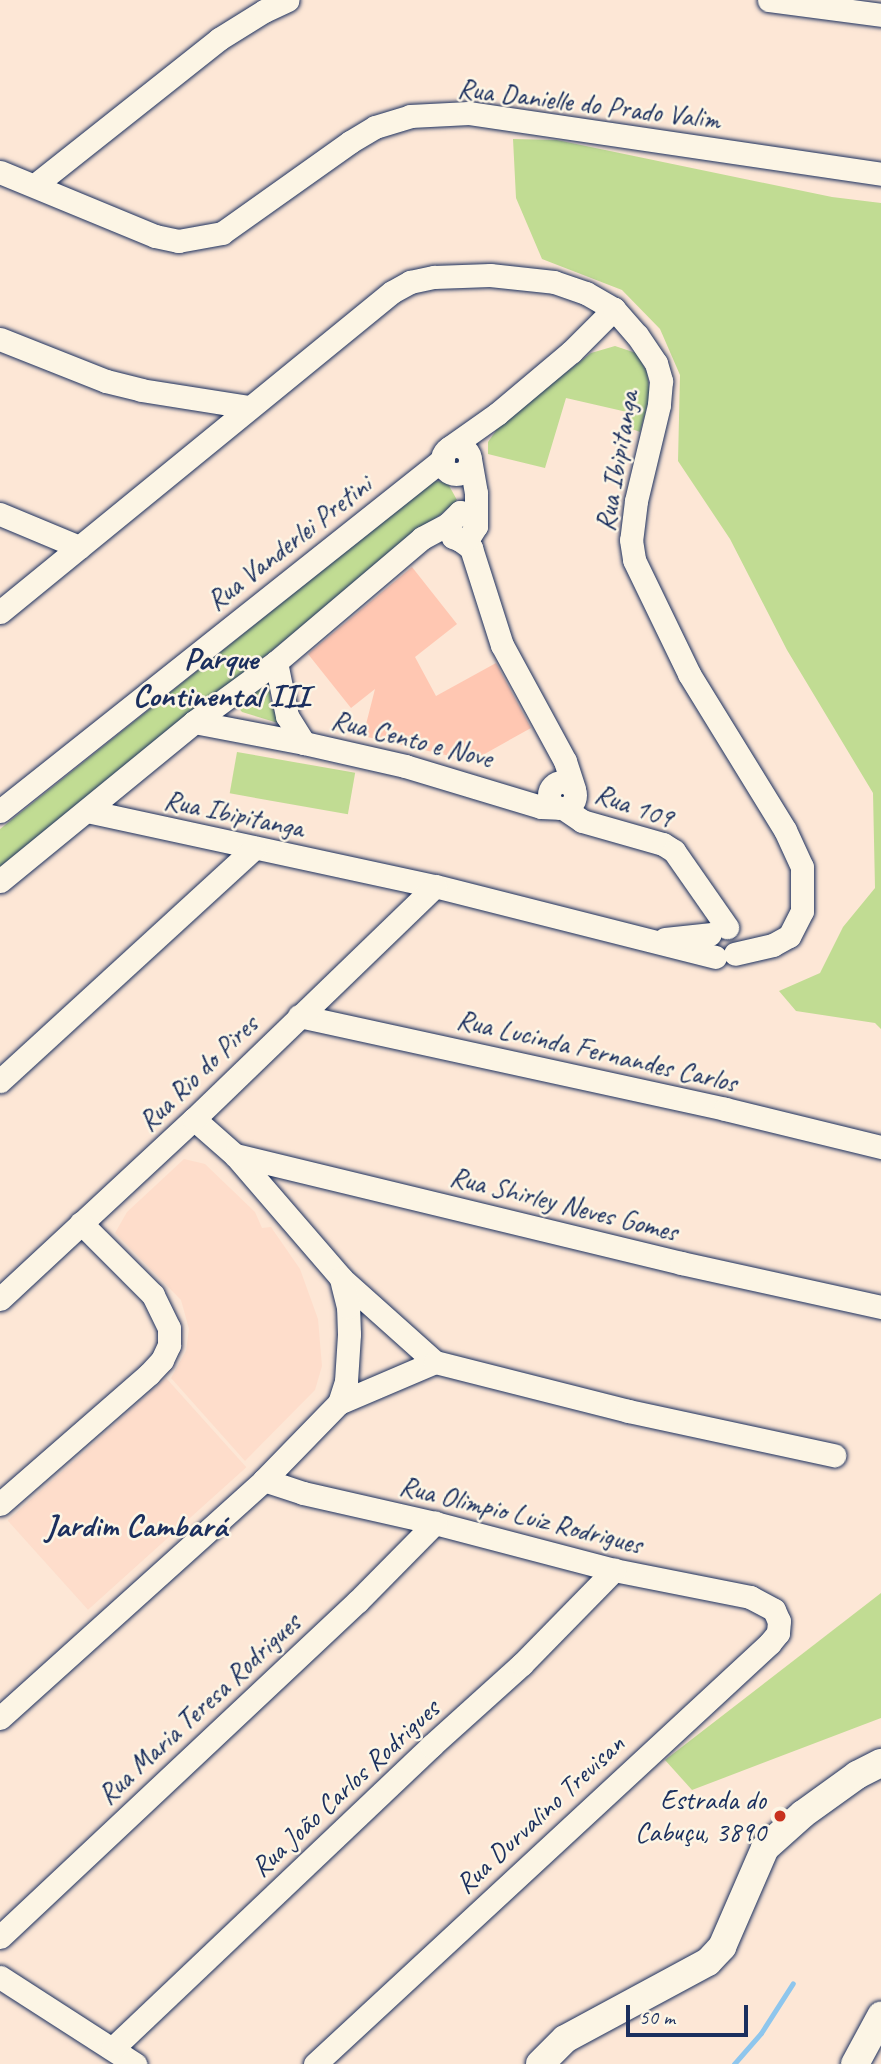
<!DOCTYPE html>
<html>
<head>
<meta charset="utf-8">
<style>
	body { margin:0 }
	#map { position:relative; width:881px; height:2064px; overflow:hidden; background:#fde7d6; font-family:Caveat,sans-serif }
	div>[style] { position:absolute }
	.built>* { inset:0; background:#feddcb; transform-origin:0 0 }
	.green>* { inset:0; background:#c1dc93; transform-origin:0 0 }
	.stream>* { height:5px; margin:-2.5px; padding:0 2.5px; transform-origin:2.5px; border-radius:2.5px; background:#8ec6ed }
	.building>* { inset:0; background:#ffc7b2 }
	.roads { filter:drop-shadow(0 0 2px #1b2f5e) drop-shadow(0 0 2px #1b2f5e) }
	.minor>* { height:23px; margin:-11.5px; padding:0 11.5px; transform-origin:11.5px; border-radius:11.5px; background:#fcf5e5 }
	.minor>.ring { margin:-11.5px; padding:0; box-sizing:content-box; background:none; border:23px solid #fcf5e5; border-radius:50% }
	.major>* { height:28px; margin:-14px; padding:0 14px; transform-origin:14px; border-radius:14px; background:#fcf5e5 }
	.dots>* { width:19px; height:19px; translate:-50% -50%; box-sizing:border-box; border:4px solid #fcf5e5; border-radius:50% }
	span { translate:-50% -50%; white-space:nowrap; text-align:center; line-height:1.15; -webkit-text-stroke:5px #fcf5e5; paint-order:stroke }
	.street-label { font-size:28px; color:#1b2f5e }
	.poi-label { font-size:28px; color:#1b2f5e }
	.right { translate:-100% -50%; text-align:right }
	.quarter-label { font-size:32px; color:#1b2f5e; font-weight:700 }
	.scale { position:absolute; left:626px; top:2005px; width:122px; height:32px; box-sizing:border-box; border:4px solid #1b2f5e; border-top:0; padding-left:9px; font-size:21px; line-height:24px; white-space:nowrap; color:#1b2f5e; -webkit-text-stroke:5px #fcf5e5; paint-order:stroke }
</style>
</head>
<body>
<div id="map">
	<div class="built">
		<i style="clip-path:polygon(184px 1159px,205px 1164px,255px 1212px,262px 1228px,271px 1227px,300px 1269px,318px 1319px,322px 1366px,315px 1390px,245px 1461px,171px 1378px,186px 1351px,189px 1329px,181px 1300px,115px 1233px,127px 1212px)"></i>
		<i style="left:166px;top:1378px;width:120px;height:213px;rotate:48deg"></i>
	</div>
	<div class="green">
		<i style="clip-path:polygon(513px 139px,557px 140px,832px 197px,881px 203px,881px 1029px,875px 1023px,796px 1011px,779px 991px,820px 973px,843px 927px,875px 888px,873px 793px,787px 650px,730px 539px,678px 461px,680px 375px,660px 329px,622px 290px,542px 259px,516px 198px)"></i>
		<i style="clip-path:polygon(615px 346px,636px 353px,647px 372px,650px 395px,640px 432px,624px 426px,627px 412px,566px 398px,545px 468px,488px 454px,488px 442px,502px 422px,591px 353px)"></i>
		<i style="clip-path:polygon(434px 481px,447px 482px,457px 500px,446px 510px,0 870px,0 829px)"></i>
		<i style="clip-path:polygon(271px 675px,270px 699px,278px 723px,242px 712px,236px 705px)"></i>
		<i style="left:237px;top:752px;width:120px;height:42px;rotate:10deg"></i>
		<i style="clip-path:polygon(881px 1593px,881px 1718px,692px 1790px,665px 1760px)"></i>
	</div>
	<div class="stream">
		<i style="left:734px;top:2064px;width:41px;rotate:-48.9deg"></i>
		<i style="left:761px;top:2033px;width:59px;rotate:-57.4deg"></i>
	</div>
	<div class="building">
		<i style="clip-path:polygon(412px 567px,457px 624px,415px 657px,436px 696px,496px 663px,531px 728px,472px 761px,363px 736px,375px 689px,351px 708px,308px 654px)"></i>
	</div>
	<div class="roads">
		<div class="minor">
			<i style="left:769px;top:0;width:113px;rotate:7.6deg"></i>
			<i style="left:0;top:172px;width:168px;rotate:22.4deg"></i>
			<i style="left:155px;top:236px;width:24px;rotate:12deg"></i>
			<i style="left:178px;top:241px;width:45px;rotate:-10.3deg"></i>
			<i style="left:222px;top:233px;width:157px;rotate:-35.4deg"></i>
			<i style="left:350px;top:142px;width:29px;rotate:-31deg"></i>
			<i style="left:375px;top:127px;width:37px;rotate:-17deg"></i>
			<i style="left:410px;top:116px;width:59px;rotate:-2.9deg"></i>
			<i style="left:469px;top:113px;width:416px;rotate:8.4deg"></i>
			<i style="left:35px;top:185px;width:235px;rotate:-38.4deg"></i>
			<i style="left:219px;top:39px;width:53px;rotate:-31.9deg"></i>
			<i style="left:264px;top:11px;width:26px;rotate:-25deg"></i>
			<i style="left:0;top:339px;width:114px;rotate:21.6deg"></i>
			<i style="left:106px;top:381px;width:36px;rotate:14deg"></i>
			<i style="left:141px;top:390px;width:108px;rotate:9deg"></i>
			<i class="ring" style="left:442px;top:446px;width:5px;height:5px"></i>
			<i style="left:449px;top:448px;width:59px;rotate:-35.3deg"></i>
			<i style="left:497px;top:414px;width:97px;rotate:-40deg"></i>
			<i style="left:571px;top:352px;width:61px;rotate:-45deg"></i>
			<i style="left:470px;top:459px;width:35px;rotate:80deg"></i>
			<i style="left:476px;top:493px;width:33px;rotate:90deg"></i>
			<i style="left:0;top:514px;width:86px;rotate:22.7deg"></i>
			<i style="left:460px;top:540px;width:14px;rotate:36deg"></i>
			<i style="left:471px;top:548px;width:102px;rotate:72.3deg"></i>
			<i style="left:502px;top:645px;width:132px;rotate:61.5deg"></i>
			<i style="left:565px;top:761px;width:29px;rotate:72deg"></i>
			<i style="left:0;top:612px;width:506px;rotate:-39.23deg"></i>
			<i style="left:392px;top:292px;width:21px;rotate:-29deg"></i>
			<i style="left:410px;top:282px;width:25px;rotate:-12deg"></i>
			<i style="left:434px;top:277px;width:56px;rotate:-2deg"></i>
			<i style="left:490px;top:275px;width:64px;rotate:6.2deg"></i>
			<i style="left:554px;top:282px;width:34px;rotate:19deg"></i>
			<i style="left:586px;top:293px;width:32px;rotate:30deg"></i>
			<i style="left:614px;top:309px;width:35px;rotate:49deg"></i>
			<i style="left:637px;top:335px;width:34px;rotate:56deg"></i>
			<i style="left:656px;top:363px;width:19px;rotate:74deg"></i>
			<i style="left:661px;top:381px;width:24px;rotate:95deg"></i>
			<i style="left:659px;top:405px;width:99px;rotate:103.5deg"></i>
			<i style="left:636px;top:501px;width:39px;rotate:97deg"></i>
			<i style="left:631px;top:540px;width:20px;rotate:81deg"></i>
			<i style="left:634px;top:560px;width:127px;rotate:64.2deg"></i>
			<i style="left:689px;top:674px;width:183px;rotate:58.4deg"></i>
			<i style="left:785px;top:830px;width:41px;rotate:65.3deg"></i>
			<i style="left:802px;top:867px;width:44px;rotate:90deg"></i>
			<i style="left:802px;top:911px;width:28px;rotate:117deg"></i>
			<i style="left:789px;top:936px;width:18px;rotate:151deg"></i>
			<i style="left:773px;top:945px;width:39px;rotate:167deg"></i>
			<i style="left:276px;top:662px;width:55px;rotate:78.5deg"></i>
			<i style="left:287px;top:716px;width:32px;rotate:58deg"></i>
			<i style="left:304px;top:743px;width:104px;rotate:12.8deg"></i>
			<i style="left:405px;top:766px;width:142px;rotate:16.8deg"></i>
			<i style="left:541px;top:807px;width:17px;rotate:3deg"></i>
			<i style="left:194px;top:722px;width:112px;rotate:10.8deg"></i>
			<i class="ring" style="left:549px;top:782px;width:3px;height:3px"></i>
			<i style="left:563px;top:808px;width:23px;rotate:34deg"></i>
			<i style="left:582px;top:821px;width:84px;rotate:15.9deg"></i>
			<i style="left:663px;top:844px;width:13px;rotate:32deg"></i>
			<i style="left:674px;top:851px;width:93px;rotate:55.1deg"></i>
			<i style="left:0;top:811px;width:566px;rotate:-38.47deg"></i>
			<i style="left:87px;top:811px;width:356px;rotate:12.2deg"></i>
			<i style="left:435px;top:886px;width:289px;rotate:14.2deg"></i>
			<i style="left:0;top:881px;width:251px;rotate:-39.3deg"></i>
			<i style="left:194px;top:722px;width:102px;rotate:-36.2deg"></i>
			<i style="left:276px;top:662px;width:192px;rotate:-40.3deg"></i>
			<i style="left:422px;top:538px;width:30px;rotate:-28deg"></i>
			<i style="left:448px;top:524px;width:17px;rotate:-45deg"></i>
			<i style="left:460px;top:512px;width:12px;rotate:20deg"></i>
			<i style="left:471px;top:516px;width:11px;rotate:63deg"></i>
			<i style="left:476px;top:526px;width:15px;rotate:122deg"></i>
			<i style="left:468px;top:539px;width:8px;rotate:173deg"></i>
			<i style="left:460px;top:540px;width:8px;rotate:-157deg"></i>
			<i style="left:453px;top:537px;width:14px;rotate:-111deg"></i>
			<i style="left:665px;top:939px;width:45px;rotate:-6.3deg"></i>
			<i style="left:299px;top:1016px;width:436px;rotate:12.3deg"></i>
			<i style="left:725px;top:1109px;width:161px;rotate:13.7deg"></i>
			<i style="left:0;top:1081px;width:345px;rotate:-42.5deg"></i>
			<i style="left:194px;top:1119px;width:55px;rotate:41.3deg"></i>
			<i style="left:235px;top:1155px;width:162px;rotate:49.2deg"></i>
			<i style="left:341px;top:1278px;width:126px;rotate:41.8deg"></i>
			<i style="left:235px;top:1155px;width:459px;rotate:13.6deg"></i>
			<i style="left:681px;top:1263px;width:205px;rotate:12.4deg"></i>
			<i style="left:0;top:1299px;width:265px;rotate:-42.9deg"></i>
			<i style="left:194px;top:1119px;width:335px;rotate:-44deg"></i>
			<i style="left:339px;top:1403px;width:23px;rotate:-72deg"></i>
			<i style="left:346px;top:1381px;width:47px;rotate:-86.3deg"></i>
			<i style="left:349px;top:1334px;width:27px;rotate:-92deg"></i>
			<i style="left:348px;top:1307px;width:30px;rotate:-104deg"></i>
			<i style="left:264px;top:1480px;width:41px;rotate:18.4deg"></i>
			<i style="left:303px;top:1493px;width:135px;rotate:12.8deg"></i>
			<i style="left:435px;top:1523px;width:185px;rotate:14.7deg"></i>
			<i style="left:614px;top:1570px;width:139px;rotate:11.2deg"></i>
			<i style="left:750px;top:1597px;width:27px;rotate:28deg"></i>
			<i style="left:774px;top:1610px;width:12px;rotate:66deg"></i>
			<i style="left:779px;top:1621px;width:12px;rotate:95deg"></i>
			<i style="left:778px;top:1633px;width:13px;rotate:129deg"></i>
			<i style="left:770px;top:1643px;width:620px;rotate:137.22deg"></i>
			<i style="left:0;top:1504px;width:198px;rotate:-41.1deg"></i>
			<i style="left:149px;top:1374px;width:19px;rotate:-47deg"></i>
			<i style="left:162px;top:1360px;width:17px;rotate:-65deg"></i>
			<i style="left:169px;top:1345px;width:17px;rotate:-90deg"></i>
			<i style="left:169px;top:1328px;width:37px;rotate:-116deg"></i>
			<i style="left:153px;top:1295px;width:102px;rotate:-135deg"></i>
			<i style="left:0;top:1718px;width:355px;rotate:-42deg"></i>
			<i style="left:264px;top:1480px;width:107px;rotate:-45.8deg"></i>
			<i style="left:339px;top:1403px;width:104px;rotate:-23.1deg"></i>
			<i style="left:435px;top:1362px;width:199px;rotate:14.2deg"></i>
			<i style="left:628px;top:1411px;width:211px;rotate:12.1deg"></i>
			<i style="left:0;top:1937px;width:491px;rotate:-43.2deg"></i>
			<i style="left:358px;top:1601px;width:110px;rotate:-45.4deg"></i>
			<i style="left:0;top:1977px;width:161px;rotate:32.8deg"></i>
			<i style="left:113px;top:2048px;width:439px;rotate:-43.5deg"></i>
			<i style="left:431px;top:1746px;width:122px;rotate:-42deg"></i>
			<i style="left:522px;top:1664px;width:132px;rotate:-45.6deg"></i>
		</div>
		<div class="major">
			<i style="left:540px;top:2064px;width:35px;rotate:-45deg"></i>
			<i style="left:565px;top:2039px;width:162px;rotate:-28.3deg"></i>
			<i style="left:708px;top:1962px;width:21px;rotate:-47deg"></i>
			<i style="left:722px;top:1947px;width:108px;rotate:-66.5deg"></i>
			<i style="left:765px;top:1848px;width:51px;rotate:-41.8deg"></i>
			<i style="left:803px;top:1814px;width:67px;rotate:-35.8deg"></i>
			<i style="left:857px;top:1775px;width:27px;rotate:-27deg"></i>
			<i style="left:855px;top:2064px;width:55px;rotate:-61.6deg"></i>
		</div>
	</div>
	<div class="dots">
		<i style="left:780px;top:1816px;background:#c8321e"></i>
	</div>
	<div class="street-label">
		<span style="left:589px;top:104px;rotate:7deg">Rua Danielle do Prado Valim</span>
		<span style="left:617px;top:461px;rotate:-80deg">Rua Ibipitanga</span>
		<span style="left:289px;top:543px;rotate:-38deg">Rua Vanderlei Pretini</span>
		<span style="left:412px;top:739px;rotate:14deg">Rua Cento e Nove</span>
		<span style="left:634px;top:806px;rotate:20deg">Rua 109</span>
		<span style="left:234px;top:814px;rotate:12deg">Rua Ibipitanga</span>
		<span style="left:597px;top:1051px;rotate:13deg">Rua Lucinda Fernandes Carlos</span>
		<span style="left:198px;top:1073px;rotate:-44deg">Rua Rio do Pires</span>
		<span style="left:564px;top:1204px;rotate:14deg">Rua Shirley Neves Gomes</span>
		<span style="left:521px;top:1515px;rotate:14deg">Rua Olimpio Luiz Rodrigues</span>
		<span style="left:199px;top:1709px;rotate:-43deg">Rua Maria Teresa Rodrigues</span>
		<span style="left:345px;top:1788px;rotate:-43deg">Rua João Carlos Rodrigues</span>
		<span style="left:540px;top:1814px;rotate:-43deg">Rua Durvalino Trevisan</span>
	</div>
	<div class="poi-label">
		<span class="right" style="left:766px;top:1816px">Estrada do<br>Cabuçu, 3890</span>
	</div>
	<div class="quarter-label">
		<span style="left:221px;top:678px">Parque<br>Continental III</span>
		<span style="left:136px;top:1526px">Jardim Cambará</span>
	</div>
	<div class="scale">50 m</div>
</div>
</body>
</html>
